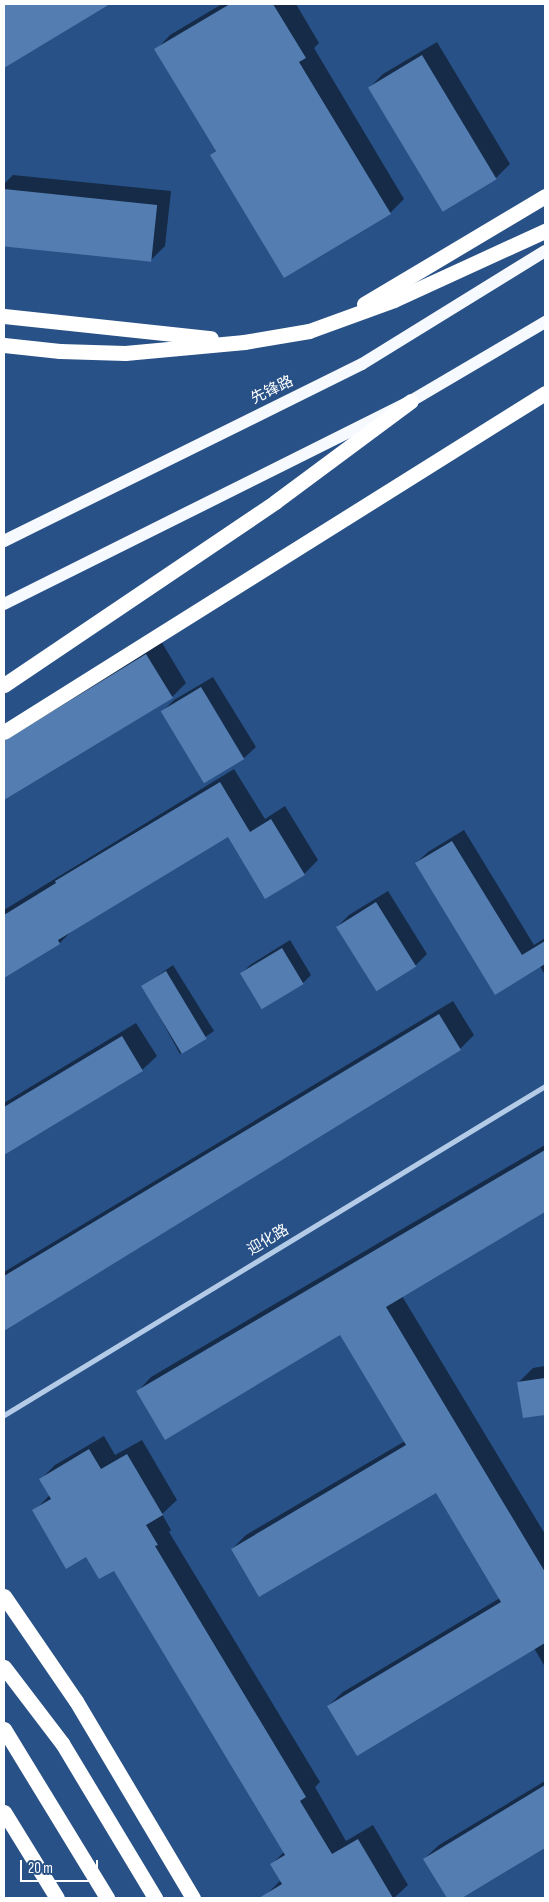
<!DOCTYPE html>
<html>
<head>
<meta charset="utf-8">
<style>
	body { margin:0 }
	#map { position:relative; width:549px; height:1902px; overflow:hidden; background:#285187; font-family:"Sofia Sans Condensed","Noto Sans SC",sans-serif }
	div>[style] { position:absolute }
	.shadow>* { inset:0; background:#0007 }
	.building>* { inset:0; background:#547db1; transform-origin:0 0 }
	.street>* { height:5px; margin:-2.5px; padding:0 2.5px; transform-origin:2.5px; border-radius:2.5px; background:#b4cbe8 }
	.primary>* { height:12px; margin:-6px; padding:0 6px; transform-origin:6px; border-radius:6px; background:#f6f9fe }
	.highway>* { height:15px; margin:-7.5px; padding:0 7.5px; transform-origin:7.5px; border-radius:7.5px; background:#fff }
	span { translate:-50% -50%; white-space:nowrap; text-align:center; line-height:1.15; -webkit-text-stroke:4.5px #285187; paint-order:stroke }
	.street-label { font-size:15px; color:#fff }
	.frame { position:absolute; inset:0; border:5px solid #fff; pointer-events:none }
	.scale { position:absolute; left:20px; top:1860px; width:78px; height:22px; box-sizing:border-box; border:2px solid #fff; border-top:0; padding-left:6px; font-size:15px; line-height:18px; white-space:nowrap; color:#fff; -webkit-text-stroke:4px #285187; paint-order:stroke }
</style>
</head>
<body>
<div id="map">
	<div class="shadow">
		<i style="clip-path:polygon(4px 4px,104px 4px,97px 10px,4px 66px)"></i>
		<i style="clip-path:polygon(222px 4px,296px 4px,319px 43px,314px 48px,404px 199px,390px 213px,211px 155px,216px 150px,156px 50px,170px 35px)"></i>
		<i style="clip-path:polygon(437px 42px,510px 164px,496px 178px,369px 88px,383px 74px)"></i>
		<i style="clip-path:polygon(13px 175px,171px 191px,165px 246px,151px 260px,4px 245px,4px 184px)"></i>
		<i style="clip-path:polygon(161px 641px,186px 683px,172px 697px,4px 799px,4px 734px)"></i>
		<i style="clip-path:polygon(213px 677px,256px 747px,244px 758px,162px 712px,174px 700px)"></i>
		<i style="clip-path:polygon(234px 769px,265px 819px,285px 806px,318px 860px,304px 874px,228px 836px,73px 929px,60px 943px,4px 976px,4px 910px)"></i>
		<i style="clip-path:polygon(464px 830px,534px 945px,545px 938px,545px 975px,540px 966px,495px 993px,416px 863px,428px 852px)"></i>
		<i style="clip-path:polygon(388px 891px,427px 954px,415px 966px,376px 990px,337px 927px,349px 915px)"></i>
		<i style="clip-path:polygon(290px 940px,311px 975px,303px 983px,242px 973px,250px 965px)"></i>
		<i style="clip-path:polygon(173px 965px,214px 1031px,180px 1054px,143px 986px)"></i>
		<i style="clip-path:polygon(453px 1001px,474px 1035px,460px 1049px,4px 1330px,4px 1272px)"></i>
		<i style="clip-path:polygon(136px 1023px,157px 1056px,142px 1070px,4px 1154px,4px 1103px)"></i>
		<i style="clip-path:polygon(545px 1145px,545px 1211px,402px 1296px,545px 1534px,545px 1667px,534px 1648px,328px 1706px,343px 1692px,500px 1598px,436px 1491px,232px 1549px,246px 1535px,405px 1441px,341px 1333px,137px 1392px,151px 1377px)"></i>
		<i style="clip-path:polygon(545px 1366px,545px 1414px,524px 1417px,519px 1382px,533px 1368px)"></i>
		<i style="clip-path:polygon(104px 1436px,115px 1455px,142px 1440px,177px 1500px,162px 1514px,171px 1530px,169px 1532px,320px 1782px,315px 1787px,346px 1841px,373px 1825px,408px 1885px,394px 1898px,266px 1898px,265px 1896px,281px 1880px,272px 1864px,284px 1852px,114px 1569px,86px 1555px,34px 1511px,50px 1495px,41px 1479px,55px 1465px)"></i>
		<i style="clip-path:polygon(545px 1781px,545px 1847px,460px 1898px,448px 1898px,424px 1859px,439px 1845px)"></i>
	</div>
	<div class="building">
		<i style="clip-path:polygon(4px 4px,110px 4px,4px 68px)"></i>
		<i style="clip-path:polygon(230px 4px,273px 4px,306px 58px,299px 62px,391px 214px,284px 278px,210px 155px,216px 151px,154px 49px)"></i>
		<i style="left:422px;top:55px;width:145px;height:63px;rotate:59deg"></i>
		<i style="left:4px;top:189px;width:154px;height:57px;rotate:6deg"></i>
		<i style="clip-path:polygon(146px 654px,173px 698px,4px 800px,4px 741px)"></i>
		<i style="left:201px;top:687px;width:84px;height:47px;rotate:59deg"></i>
		<i style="clip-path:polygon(220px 782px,250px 832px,271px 819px,305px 875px,265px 899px,228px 837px,58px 940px,60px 944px,4px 978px,4px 915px,56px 883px,55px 881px)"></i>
		<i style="clip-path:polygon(452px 841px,522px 955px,545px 941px,545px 964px,495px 995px,415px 863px)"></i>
		<i style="left:376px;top:902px;width:76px;height:47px;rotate:58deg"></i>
		<i style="left:282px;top:948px;width:42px;height:49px;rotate:59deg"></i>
		<i style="left:166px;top:971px;width:79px;height:29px;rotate:59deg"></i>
		<i style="clip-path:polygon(439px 1014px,461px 1050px,4px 1331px,4px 1276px)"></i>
		<i style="clip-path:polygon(122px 1036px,143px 1071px,4px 1155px,4px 1107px)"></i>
		<i style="clip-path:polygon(545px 1150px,545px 1212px,386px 1307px,545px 1572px,545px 1643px,357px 1756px,327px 1706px,501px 1602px,436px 1493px,259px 1597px,231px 1549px,406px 1445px,340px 1335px,165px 1440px,136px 1391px)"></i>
		<i style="clip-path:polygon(545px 1378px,545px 1415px,523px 1418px,517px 1382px)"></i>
		<i style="clip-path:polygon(89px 1449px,101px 1469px,127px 1454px,163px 1515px,146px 1525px,158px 1545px,155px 1546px,306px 1797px,300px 1801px,332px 1854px,358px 1839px,393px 1898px,259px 1898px,282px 1884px,270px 1864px,285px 1855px,114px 1571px,99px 1579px,86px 1557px,66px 1569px,32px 1510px,51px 1499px,39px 1479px)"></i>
		<i style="clip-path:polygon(545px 1785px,545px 1848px,462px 1898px,447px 1898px,423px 1859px)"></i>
	</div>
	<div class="street">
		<i style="left:4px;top:1415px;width:633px;rotate:-31.31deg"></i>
	</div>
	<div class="primary">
		<i style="left:4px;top:541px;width:399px;rotate:-26.3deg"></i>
		<i style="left:362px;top:364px;width:215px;rotate:-31.7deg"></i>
		<i style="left:4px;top:604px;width:455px;rotate:-26.5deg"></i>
		<i style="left:411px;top:401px;width:156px;rotate:-30.5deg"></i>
	</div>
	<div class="highway">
		<i style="left:364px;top:304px;width:211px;rotate:-30.8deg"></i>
		<i style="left:4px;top:316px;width:208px;rotate:6.1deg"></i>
		<i style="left:4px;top:345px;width:56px;rotate:6.1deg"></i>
		<i style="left:60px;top:351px;width:65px;rotate:1.8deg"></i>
		<i style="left:125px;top:353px;width:120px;rotate:-5.3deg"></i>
		<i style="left:244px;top:342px;width:66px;rotate:-9.6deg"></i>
		<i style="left:309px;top:331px;width:90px;rotate:-20deg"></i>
		<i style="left:394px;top:300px;width:166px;rotate:-24.6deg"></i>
		<i style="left:4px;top:685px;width:327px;rotate:-34deg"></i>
		<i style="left:275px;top:502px;width:169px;rotate:-36.6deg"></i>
		<i style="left:4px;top:732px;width:638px;rotate:-32.07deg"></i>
		<i style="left:4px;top:1596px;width:127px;rotate:55.6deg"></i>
		<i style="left:76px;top:1701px;width:229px;rotate:59.3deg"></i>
		<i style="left:4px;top:1667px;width:96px;rotate:52.7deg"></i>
		<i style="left:62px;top:1743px;width:181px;rotate:59deg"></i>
		<i style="left:4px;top:1729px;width:198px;rotate:58.6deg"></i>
		<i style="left:4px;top:1812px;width:101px;rotate:58.4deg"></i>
	</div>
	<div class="street-label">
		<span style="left:272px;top:390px;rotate:-26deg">先锋路</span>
		<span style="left:268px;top:1240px;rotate:-31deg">迎化路</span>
	</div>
	<div class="frame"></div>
	<div class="scale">20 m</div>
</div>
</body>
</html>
